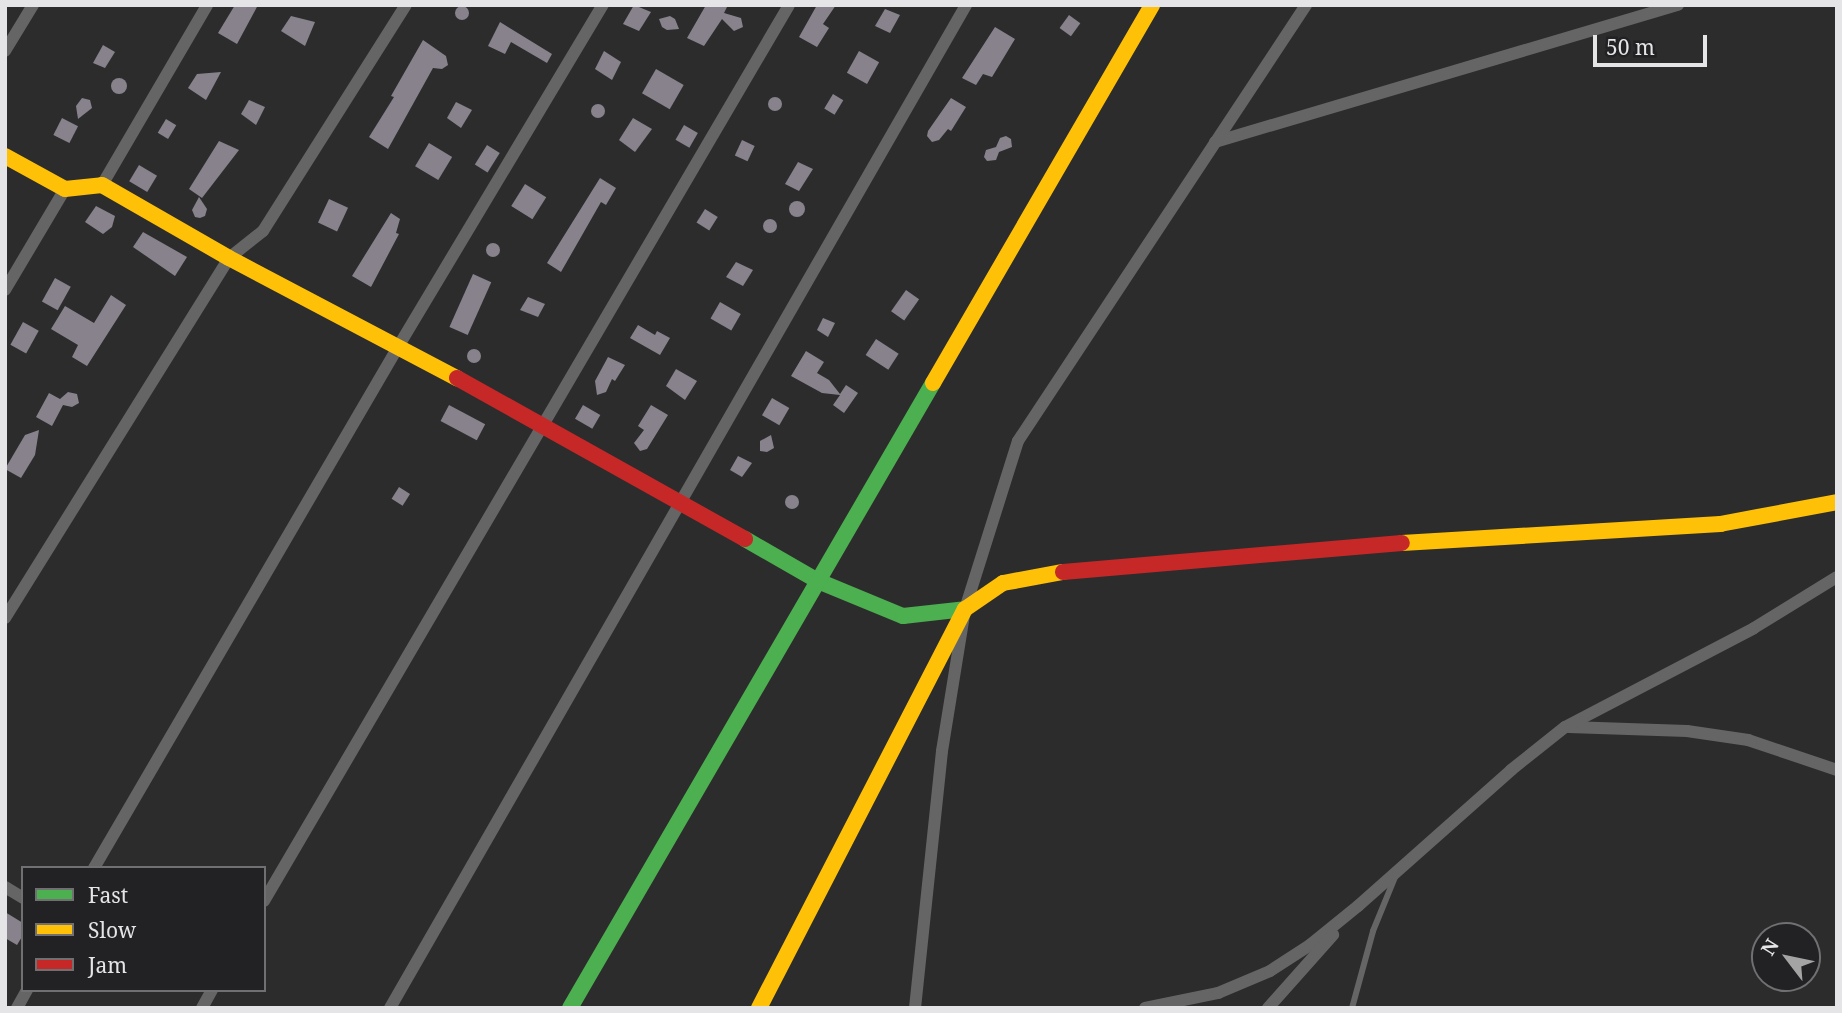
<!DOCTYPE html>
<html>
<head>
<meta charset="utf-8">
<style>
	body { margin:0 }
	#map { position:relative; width:1842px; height:1013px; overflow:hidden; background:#2c2c2c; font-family:"Noto Serif",serif }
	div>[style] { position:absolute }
	.building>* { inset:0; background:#88828d; transform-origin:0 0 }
	.round { border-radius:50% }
	.lane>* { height:6px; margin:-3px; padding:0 3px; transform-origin:3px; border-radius:3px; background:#656566 }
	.street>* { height:12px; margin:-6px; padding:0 6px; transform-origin:6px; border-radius:6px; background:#656566 }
	.fast>* { height:16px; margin:-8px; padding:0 8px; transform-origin:8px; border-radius:8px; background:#4caf50 }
	.slow>* { height:16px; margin:-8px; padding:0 8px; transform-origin:8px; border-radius:8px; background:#ffc107 }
	.jam>* { height:16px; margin:-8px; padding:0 8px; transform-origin:8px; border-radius:8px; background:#c62828 }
	span { translate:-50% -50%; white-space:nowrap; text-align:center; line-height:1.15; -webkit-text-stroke:7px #222124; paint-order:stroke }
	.frame { position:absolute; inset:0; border:7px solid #e5e4e6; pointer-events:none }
	.legend { position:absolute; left:21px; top:866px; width:245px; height:126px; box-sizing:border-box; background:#222124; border:2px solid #706f72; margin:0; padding:9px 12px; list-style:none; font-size:21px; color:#e5e4e6 }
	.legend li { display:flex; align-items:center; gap:14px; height:35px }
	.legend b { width:35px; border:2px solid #706f72 }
	.north { position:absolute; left:1751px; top:922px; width:70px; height:70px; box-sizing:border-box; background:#222124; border:2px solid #706f72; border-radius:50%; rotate:302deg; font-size:19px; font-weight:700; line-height:28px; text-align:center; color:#e5e4e6 }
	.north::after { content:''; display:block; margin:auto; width:24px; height:32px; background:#a4a4a5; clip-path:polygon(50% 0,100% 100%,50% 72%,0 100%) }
	.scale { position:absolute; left:1593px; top:35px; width:114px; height:32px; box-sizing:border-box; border:4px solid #e5e4e6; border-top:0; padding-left:9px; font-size:21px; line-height:24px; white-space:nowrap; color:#e5e4e6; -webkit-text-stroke:5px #222124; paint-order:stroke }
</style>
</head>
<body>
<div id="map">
	<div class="building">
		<i style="clip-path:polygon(235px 5px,258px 5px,237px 44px,218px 33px)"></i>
		<i style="clip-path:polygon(634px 5px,651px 12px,639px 31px,623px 24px)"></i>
		<i style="clip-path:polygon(706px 5px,728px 5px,724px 13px,741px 18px,743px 27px,734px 31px,722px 19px,704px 46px,687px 38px)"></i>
		<i style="clip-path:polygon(817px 5px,836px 5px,823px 24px,829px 28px,817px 47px,799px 37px)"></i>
		<i class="round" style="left:455px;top:6px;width:14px;height:14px"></i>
		<i style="clip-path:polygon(885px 9px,900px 15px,890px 33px,875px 26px)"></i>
		<i style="left:1069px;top:15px;width:14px;height:16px;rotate:36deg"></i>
		<i style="clip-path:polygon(291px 16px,315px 22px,305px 46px,281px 31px)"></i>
		<i style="clip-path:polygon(670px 16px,675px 19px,679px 29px,667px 30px,662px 27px,659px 19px)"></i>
		<i style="clip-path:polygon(500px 22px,552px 54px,547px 63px,511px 42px,505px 54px,488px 46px)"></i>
		<i style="clip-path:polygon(995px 27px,1015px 39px,992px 77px,983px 74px,976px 85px,962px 78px)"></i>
		<i style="clip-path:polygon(423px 40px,446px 56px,448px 65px,442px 69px,433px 68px,388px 149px,369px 137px,394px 97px,391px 96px)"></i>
		<i style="clip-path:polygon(103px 45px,115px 52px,105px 68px,93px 63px)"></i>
		<i style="clip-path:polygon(604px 51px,621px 62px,612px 80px,595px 69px)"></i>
		<i style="left:859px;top:51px;width:23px;height:25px;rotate:29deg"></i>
		<i style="left:656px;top:69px;width:32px;height:28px;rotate:30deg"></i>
		<i style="clip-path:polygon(221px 72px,206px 100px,188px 88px,197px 74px)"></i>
		<i class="round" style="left:111px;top:78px;width:16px;height:16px"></i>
		<i style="left:833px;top:94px;width:12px;height:17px;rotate:31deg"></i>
		<i class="round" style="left:768px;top:97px;width:14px;height:14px"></i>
		<i style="clip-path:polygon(82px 98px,90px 100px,92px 108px,78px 119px,76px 106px)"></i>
		<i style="clip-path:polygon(951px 98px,966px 107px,951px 131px,948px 129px,939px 140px,932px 142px,927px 136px,928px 131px)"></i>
		<i style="clip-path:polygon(249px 100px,265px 107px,256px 125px,241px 114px)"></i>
		<i style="clip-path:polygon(456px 102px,472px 110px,461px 128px,447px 118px)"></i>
		<i class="round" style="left:591px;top:104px;width:14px;height:14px"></i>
		<i style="left:62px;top:118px;width:18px;height:19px;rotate:27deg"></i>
		<i style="clip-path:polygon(633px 118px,652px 129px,635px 152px,619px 140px)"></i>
		<i style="left:166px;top:119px;width:12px;height:16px;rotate:31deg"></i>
		<i style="left:684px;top:125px;width:16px;height:17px;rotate:30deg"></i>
		<i style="clip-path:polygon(1006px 136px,1011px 139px,1012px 147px,999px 152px,996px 160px,987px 161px,984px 157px,986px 150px,996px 147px,1000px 138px)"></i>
		<i style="left:742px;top:140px;width:14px;height:17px;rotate:25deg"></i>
		<i style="clip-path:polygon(219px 141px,239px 150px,202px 198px,189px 189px)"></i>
		<i style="left:429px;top:143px;width:27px;height:27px;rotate:31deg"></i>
		<i style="left:487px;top:145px;width:15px;height:23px;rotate:32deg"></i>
		<i style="clip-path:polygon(798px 162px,813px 169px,799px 191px,785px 184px)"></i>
		<i style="left:139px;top:165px;width:21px;height:19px;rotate:31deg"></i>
		<i style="clip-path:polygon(600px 178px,616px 188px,606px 205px,601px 202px,561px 272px,547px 263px)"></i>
		<i style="left:525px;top:184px;width:25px;height:26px;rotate:32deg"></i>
		<i style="clip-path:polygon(199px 197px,207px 209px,205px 216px,200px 218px,195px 217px,192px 210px)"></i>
		<i style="left:329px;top:199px;width:21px;height:26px;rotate:25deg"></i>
		<i class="round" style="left:789px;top:201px;width:16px;height:16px"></i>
		<i style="clip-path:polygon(96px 206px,115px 216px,112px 227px,103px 234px,85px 222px)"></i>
		<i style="left:705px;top:209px;width:15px;height:16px;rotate:32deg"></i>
		<i style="clip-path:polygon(391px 213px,400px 219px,396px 233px,399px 234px,371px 287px,352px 276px)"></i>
		<i class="round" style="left:763px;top:219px;width:14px;height:14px"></i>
		<i style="clip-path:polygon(143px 232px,187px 257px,175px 276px,133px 247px)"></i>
		<i class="round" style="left:486px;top:243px;width:14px;height:14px"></i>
		<i style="clip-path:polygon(736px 262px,753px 270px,743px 286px,726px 277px)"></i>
		<i style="left:473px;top:274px;width:20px;height:58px;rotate:24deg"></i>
		<i style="left:55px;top:278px;width:18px;height:27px;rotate:29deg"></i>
		<i style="left:906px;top:290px;width:16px;height:26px;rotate:35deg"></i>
		<i style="clip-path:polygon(111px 295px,126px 305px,87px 366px,72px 357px,78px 345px,51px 329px,65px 306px,94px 323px)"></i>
		<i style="clip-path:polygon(528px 297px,545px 304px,538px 317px,520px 310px)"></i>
		<i style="left:720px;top:302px;width:24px;height:19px;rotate:30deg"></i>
		<i style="clip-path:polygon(823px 318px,835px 323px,828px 337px,817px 330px)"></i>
		<i style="left:23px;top:322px;width:18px;height:26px;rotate:29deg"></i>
		<i style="clip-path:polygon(638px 325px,655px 335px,657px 331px,670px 338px,660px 355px,630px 338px)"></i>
		<i style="left:876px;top:339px;width:27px;height:19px;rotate:33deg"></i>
		<i class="round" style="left:467px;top:349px;width:14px;height:14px"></i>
		<i style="clip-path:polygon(806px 351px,824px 362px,817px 373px,829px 380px,840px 394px,846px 385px,858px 393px,844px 413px,833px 405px,840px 395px,822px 393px,791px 376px)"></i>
		<i style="clip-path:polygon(608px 357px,625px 365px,615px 381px,612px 379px,606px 392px,597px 395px,595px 381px)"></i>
		<i style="clip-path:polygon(676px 369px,697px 381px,685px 400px,666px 386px)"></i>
		<i style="clip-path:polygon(68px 392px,77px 394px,79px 403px,72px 407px,63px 405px,52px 426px,36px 417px,49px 393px,60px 399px)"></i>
		<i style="left:772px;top:398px;width:20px;height:20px;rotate:30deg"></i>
		<i style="left:449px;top:405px;width:41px;height:18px;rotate:28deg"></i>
		<i style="left:583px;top:405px;width:20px;height:16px;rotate:30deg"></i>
		<i style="clip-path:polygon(651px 405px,668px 415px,647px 449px,640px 451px,634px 443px,644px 430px,638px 426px)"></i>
		<i style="clip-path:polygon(39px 430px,35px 455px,21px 478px,5px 469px,25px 435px)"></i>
		<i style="clip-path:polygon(771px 435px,774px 448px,767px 452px,760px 451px,760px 441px)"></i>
		<i style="clip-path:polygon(738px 456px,752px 463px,742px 477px,730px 470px)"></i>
		<i style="left:399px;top:487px;width:13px;height:14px;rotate:32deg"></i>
		<i class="round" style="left:785px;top:495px;width:14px;height:14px"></i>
		<i style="clip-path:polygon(5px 912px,23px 923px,23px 935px,17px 945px,5px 938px)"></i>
	</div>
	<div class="lane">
		<i style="left:1352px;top:1008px;width:80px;rotate:-74.7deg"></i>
		<i style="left:1373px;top:931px;width:58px;rotate:-67.8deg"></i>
	</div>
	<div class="street">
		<i style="left:5px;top:51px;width:54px;rotate:-58.7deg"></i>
		<i style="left:1215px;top:142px;width:483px;rotate:-16.5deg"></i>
		<i style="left:102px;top:185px;width:208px;rotate:-59.7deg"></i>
		<i style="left:5px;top:290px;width:117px;rotate:-59.3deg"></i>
		<i style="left:5px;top:618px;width:424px;rotate:-58.1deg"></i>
		<i style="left:229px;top:258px;width:43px;rotate:-38.5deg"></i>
		<i style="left:263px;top:231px;width:267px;rotate:-57.7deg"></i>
		<i style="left:1569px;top:727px;width:118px;rotate:1.9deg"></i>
		<i style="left:1687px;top:731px;width:62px;rotate:8.4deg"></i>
		<i style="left:1748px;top:740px;width:94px;rotate:18.6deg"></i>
		<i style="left:94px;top:868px;width:603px;rotate:-59.74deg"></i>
		<i style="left:398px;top:347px;width:399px;rotate:-59.1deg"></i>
		<i style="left:5px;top:887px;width:21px;rotate:31deg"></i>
		<i style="left:264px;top:901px;width:1038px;rotate:-59.63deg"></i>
		<i style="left:17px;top:1008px;width:21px;rotate:-61deg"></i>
		<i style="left:202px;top:1008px;width:21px;rotate:-61deg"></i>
		<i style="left:390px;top:1008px;width:1157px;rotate:-60.13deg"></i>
		<i style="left:915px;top:1008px;width:258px;rotate:-84deg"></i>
		<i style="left:942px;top:751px;width:144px;rotate:-80.8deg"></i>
		<i style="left:965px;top:609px;width:176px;rotate:-72.5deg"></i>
		<i style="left:1018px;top:441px;width:523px;rotate:-56.55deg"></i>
		<i style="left:1145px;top:1008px;width:75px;rotate:-11.6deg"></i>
		<i style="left:1218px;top:993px;width:56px;rotate:-22.9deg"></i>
		<i style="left:1270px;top:971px;width:48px;rotate:-33deg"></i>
		<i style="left:1310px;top:945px;width:62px;rotate:-39.1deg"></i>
		<i style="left:1358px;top:906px;width:205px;rotate:-41.6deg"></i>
		<i style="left:1511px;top:770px;width:69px;rotate:-38.5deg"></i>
		<i style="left:1565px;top:727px;width:213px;rotate:-27.6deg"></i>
		<i style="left:1754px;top:628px;width:97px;rotate:-31.6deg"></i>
		<i style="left:1268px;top:1008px;width:98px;rotate:-48.3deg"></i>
	</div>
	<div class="fast">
		<i style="left:745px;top:539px;width:84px;rotate:29.9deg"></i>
		<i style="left:818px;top:581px;width:92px;rotate:22.4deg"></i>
		<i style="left:903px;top:616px;width:62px;rotate:-6.4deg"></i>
		<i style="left:570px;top:1008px;width:723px;rotate:-59.85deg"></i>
	</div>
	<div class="slow">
		<i style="left:5px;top:156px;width:68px;rotate:28.8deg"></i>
		<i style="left:65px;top:189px;width:37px;rotate:-6deg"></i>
		<i style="left:102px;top:185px;width:146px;rotate:29.9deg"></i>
		<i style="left:229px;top:258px;width:258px;rotate:27.8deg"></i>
		<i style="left:933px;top:383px;width:437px;rotate:-59.9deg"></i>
		<i style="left:1402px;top:543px;width:319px;rotate:-3.4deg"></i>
		<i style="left:1720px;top:524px;width:119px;rotate:-10.6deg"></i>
		<i style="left:759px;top:1008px;width:449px;rotate:-62.7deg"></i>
		<i style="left:965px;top:609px;width:46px;rotate:-34.4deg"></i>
		<i style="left:1003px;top:583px;width:61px;rotate:-10.4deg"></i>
	</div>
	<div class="jam">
		<i style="left:457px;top:378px;width:330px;rotate:29.2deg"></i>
		<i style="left:1063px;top:572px;width:340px;rotate:-4.9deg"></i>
	</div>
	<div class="frame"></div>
	<ul class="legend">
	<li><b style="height:9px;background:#4caf50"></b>Fast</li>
	<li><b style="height:9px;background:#ffc107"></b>Slow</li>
	<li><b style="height:9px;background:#c62828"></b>Jam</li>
	</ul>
	<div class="north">N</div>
	<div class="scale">50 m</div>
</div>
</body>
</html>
